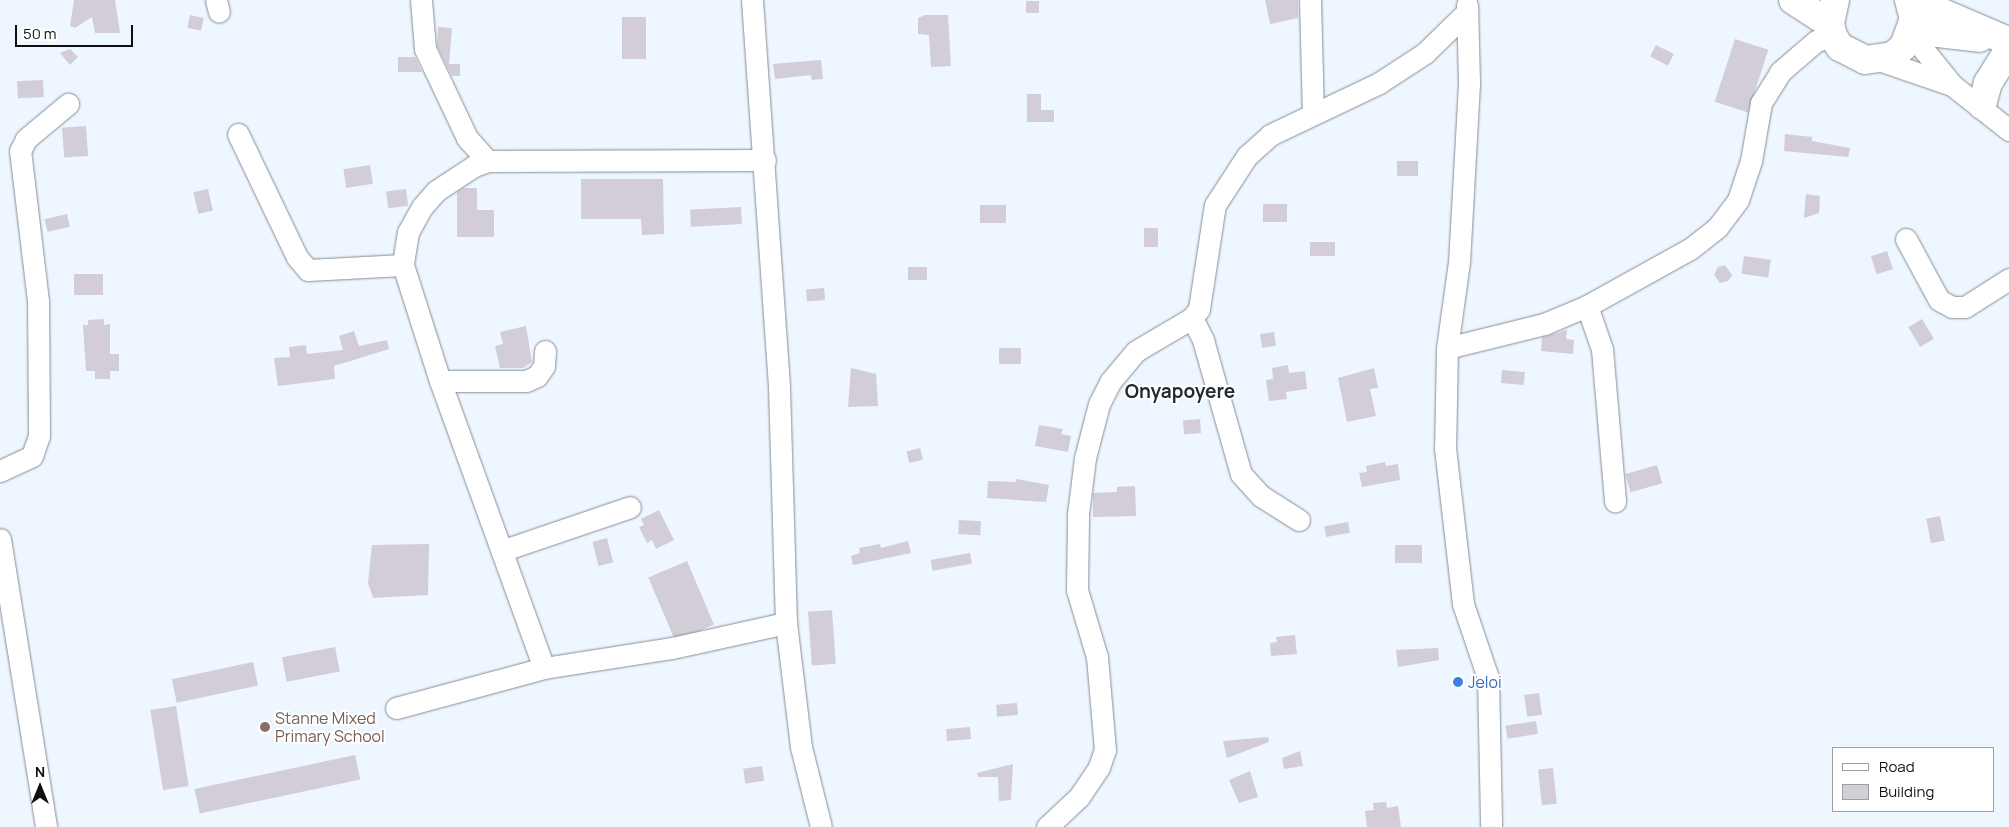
<!DOCTYPE html>
<html>
<head>
<meta charset="utf-8">
<style>
	body { margin:0 }
	#map { position:relative; width:2009px; height:827px; overflow:hidden; background:#eef6ff; font-family:Manrope,sans-serif }
	div>[style] { position:absolute }
	.building>* { inset:0; background:#d2cdd7; transform-origin:0 0 }
	.roads { filter:drop-shadow(0 0 1px #858d94) drop-shadow(0 0 1px #858d94) }
	.minor>* { height:21px; margin:-10.5px; padding:0 10.5px; transform-origin:10.5px; border-radius:10.5px; background:#fff }
	.major>* { height:28px; margin:-14px; padding:0 14px; transform-origin:14px; border-radius:14px; background:#fff }
	.dots>* { width:14px; height:14px; translate:-50% -50%; box-sizing:border-box; border:2px solid #fff; border-radius:50% }
	span { translate:-50% -50%; white-space:nowrap; text-align:center; line-height:1.15; -webkit-text-stroke:4px #fff; paint-order:stroke }
	.shop-label { font-size:16px; color:#366cbe }
	.left { translate:0 -50%; text-align:left }
	.education-label { font-size:16px; color:#785e54 }
	.quarter-label { font-size:19px; color:#232a30; font-weight:700 }
	.legend { position:absolute; left:1832px; top:747px; width:162px; height:65px; box-sizing:border-box; background:#fff; border:1px solid #9e9fa0; margin:0; padding:6px 9px; list-style:none; font-size:15px; color:#0d1012 }
	.legend li { display:flex; align-items:center; gap:10px; height:25px }
	.legend b { width:25px; border:1px solid #9e9fa0 }
	.north { position:absolute; left:15px; top:762px; width:50px; height:50px; -webkit-text-stroke:4px #fff; paint-order:stroke; rotate:0deg; font-size:14px; font-weight:700; line-height:20px; text-align:center; color:#0d1012 }
	.north::after { content:''; display:block; margin:auto; width:18px; height:22px; background:#0d1012; clip-path:polygon(50% 0,100% 100%,50% 72%,0 100%) }
	.scale { position:absolute; left:15px; top:25px; width:118px; height:22px; box-sizing:border-box; border:2px solid #0d1012; border-top:0; padding-left:6px; font-size:15px; line-height:18px; white-space:nowrap; color:#0d1012; -webkit-text-stroke:4px #fff; paint-order:stroke }
</style>
</head>
<body>
<div id="map">
	<div class="building">
		<i style="clip-path:polygon(74px 0,115px 0,120px 33px,95px 33px,92px 17px,75px 28px,70px 26px)"></i>
		<i style="clip-path:polygon(1265px 0,1298px 0,1298px 18px,1270px 24px)"></i>
		<i style="left:1026px;top:1px;width:13px;height:12px"></i>
		<i style="left:190px;top:15px;width:14px;height:13px;rotate:12deg"></i>
		<i style="clip-path:polygon(925px 15px,948px 15px,951px 66px,931px 67px,929px 35px,918px 34px,918px 18px)"></i>
		<i style="left:622px;top:17px;width:24px;height:42px"></i>
		<i style="clip-path:polygon(438px 27px,452px 28px,449px 64px,460px 64px,460px 76px,452px 76px,437px 46px)"></i>
		<i style="left:1735px;top:39px;width:35px;height:66px;rotate:18deg"></i>
		<i style="left:1656px;top:45px;width:20px;height:13px;rotate:27deg"></i>
		<i style="clip-path:polygon(70px 49px,78px 57px,70px 65px,60px 53px)"></i>
		<i style="clip-path:polygon(398px 57px,415px 57px,422px 72px,398px 72px)"></i>
		<i style="clip-path:polygon(821px 60px,823px 79px,812px 80px,811px 75px,775px 79px,773px 64px)"></i>
		<i style="left:43px;top:80px;width:17px;height:26px;rotate:87deg"></i>
		<i style="clip-path:polygon(1027px 94px,1041px 94px,1041px 110px,1054px 110px,1054px 122px,1027px 122px)"></i>
		<i style="left:86px;top:126px;width:30px;height:24px;rotate:86deg"></i>
		<i style="clip-path:polygon(1785px 134px,1812px 137px,1812px 141px,1850px 148px,1848px 157px,1784px 151px)"></i>
		<i style="left:1397px;top:161px;width:21px;height:15px"></i>
		<i style="left:370px;top:165px;width:19px;height:27px;rotate:81deg"></i>
		<i style="clip-path:polygon(581px 179px,663px 179px,664px 234px,642px 235px,641px 219px,581px 219px)"></i>
		<i style="clip-path:polygon(463px 188px,477px 188px,477px 210px,494px 210px,494px 237px,457px 237px,457px 192px)"></i>
		<i style="left:208px;top:189px;width:22px;height:15px;rotate:77deg"></i>
		<i style="left:406px;top:189px;width:17px;height:20px;rotate:83deg"></i>
		<i style="clip-path:polygon(1806px 194px,1820px 196px,1819px 213px,1804px 218px)"></i>
		<i style="left:1263px;top:204px;width:24px;height:18px"></i>
		<i style="left:1006px;top:205px;width:18px;height:26px;rotate:90deg"></i>
		<i style="left:741px;top:207px;width:17px;height:51px;rotate:87deg"></i>
		<i style="left:67px;top:214px;width:13px;height:23px;rotate:77deg"></i>
		<i style="left:1144px;top:228px;width:14px;height:19px"></i>
		<i style="left:1310px;top:242px;width:25px;height:14px"></i>
		<i style="left:1887px;top:251px;width:19px;height:17px;rotate:72deg"></i>
		<i style="left:1744px;top:256px;width:27px;height:18px;rotate:8deg"></i>
		<i style="clip-path:polygon(1725px 265px,1732px 275px,1728px 281px,1720px 283px,1714px 275px,1718px 267px)"></i>
		<i style="left:908px;top:267px;width:19px;height:13px"></i>
		<i style="left:103px;top:274px;width:21px;height:29px;rotate:90deg"></i>
		<i style="left:824px;top:288px;width:12px;height:18px;rotate:85deg"></i>
		<i style="clip-path:polygon(104px 319px,104px 325px,110px 324px,110px 354px,119px 354px,119px 371px,110px 371px,110px 379px,95px 379px,95px 371px,86px 371px,83px 325px,88px 325px,88px 320px)"></i>
		<i style="left:1922px;top:319px;width:23px;height:16px;rotate:59deg"></i>
		<i style="clip-path:polygon(526px 326px,532px 362px,523px 368px,500px 368px,495px 346px,503px 344px,500px 332px)"></i>
		<i style="clip-path:polygon(1567px 330px,1566px 339px,1574px 340px,1573px 354px,1541px 351px,1542px 337px)"></i>
		<i style="clip-path:polygon(354px 331px,359px 346px,387px 340px,389px 349px,334px 366px,335px 379px,278px 386px,274px 358px,290px 357px,289px 347px,306px 345px,307px 354px,343px 350px,339px 336px)"></i>
		<i style="left:1274px;top:332px;width:14px;height:14px;rotate:82deg"></i>
		<i style="left:999px;top:348px;width:22px;height:16px"></i>
		<i style="clip-path:polygon(1288px 365px,1289px 373px,1305px 371px,1307px 389px,1286px 392px,1287px 399px,1269px 401px,1266px 380px,1273px 379px,1272px 368px)"></i>
		<i style="clip-path:polygon(851px 368px,876px 374px,878px 406px,848px 407px)"></i>
		<i style="clip-path:polygon(1374px 368px,1378px 388px,1370px 389px,1376px 416px,1347px 422px,1338px 378px)"></i>
		<i style="left:1502px;top:370px;width:23px;height:13px;rotate:5deg"></i>
		<i style="left:1200px;top:419px;width:14px;height:17px;rotate:86deg"></i>
		<i style="clip-path:polygon(1039px 425px,1063px 429px,1061px 434px,1071px 436px,1068px 452px,1035px 446px)"></i>
		<i style="left:920px;top:448px;width:12px;height:14px;rotate:76deg"></i>
		<i style="clip-path:polygon(1385px 462px,1386px 466px,1398px 464px,1400px 480px,1362px 487px,1359px 473px,1367px 472px,1366px 466px)"></i>
		<i style="left:1657px;top:465px;width:19px;height:33px;rotate:74deg"></i>
		<i style="clip-path:polygon(1016px 479px,1049px 485px,1046px 502px,987px 498px,988px 481px,1016px 482px)"></i>
		<i style="clip-path:polygon(1135px 486px,1136px 516px,1093px 517px,1093px 493px,1117px 492px,1117px 487px)"></i>
		<i style="clip-path:polygon(659px 510px,674px 540px,656px 549px,652px 540px,647px 543px,639px 527px,644px 525px,641px 519px)"></i>
		<i style="left:1940px;top:516px;width:25px;height:14px;rotate:79deg"></i>
		<i style="left:959px;top:520px;width:22px;height:14px;rotate:3deg"></i>
		<i style="left:1348px;top:522px;width:11px;height:24px;rotate:80deg"></i>
		<i style="left:607px;top:538px;width:25px;height:15px;rotate:76deg"></i>
		<i style="clip-path:polygon(908px 541px,911px 553px,853px 565px,851px 556px,860px 553px,859px 548px,880px 544px,881px 548px)"></i>
		<i style="clip-path:polygon(429px 544px,428px 595px,373px 598px,368px 583px,372px 545px)"></i>
		<i style="left:1395px;top:545px;width:27px;height:18px"></i>
		<i style="left:970px;top:553px;width:11px;height:40px;rotate:80deg"></i>
		<i style="left:687px;top:561px;width:69px;height:42px;rotate:67deg"></i>
		<i style="left:832px;top:610px;width:54px;height:24px;rotate:86deg"></i>
		<i style="clip-path:polygon(1295px 635px,1297px 654px,1271px 656px,1270px 643px,1277px 642px,1276px 637px)"></i>
		<i style="left:335px;top:647px;width:25px;height:54px;rotate:79deg"></i>
		<i style="clip-path:polygon(1438px 648px,1439px 660px,1398px 667px,1396px 650px)"></i>
		<i style="left:253px;top:662px;width:24px;height:83px;rotate:78deg"></i>
		<i style="left:1539px;top:693px;width:22px;height:15px;rotate:82deg"></i>
		<i style="left:1017px;top:703px;width:12px;height:21px;rotate:85deg"></i>
		<i style="left:176px;top:706px;width:81px;height:26px;rotate:81deg"></i>
		<i style="left:1536px;top:721px;width:13px;height:31px;rotate:81deg"></i>
		<i style="left:970px;top:727px;width:12px;height:24px;rotate:85deg"></i>
		<i style="clip-path:polygon(1268px 737px,1269px 742px,1227px 758px,1223px 741px)"></i>
		<i style="clip-path:polygon(1300px 751px,1303px 766px,1284px 769px,1282px 758px)"></i>
		<i style="left:355px;top:755px;width:25px;height:164px;rotate:78deg"></i>
		<i style="clip-path:polygon(1013px 764px,1011px 800px,999px 801px,998px 777px,978px 777px,977px 773px)"></i>
		<i style="left:762px;top:766px;width:15px;height:19px;rotate:82deg"></i>
		<i style="left:1553px;top:768px;width:36px;height:15px;rotate:84deg"></i>
		<i style="clip-path:polygon(1250px 771px,1258px 797px,1239px 803px,1229px 780px)"></i>
		<i style="clip-path:polygon(1386px 802px,1387px 808px,1398px 806px,1401px 827px,1367px 827px,1365px 811px,1374px 810px,1373px 803px)"></i>
	</div>
	<div class="roads">
		<div class="minor">
			<i style="left:216px;top:0;width:12px;rotate:76deg"></i>
			<i style="left:421px;top:0;width:49px;rotate:85.3deg"></i>
			<i style="left:425px;top:49px;width:98px;rotate:64.7deg"></i>
			<i style="left:467px;top:138px;width:31px;rotate:48deg"></i>
			<i style="left:488px;top:161px;width:277px;rotate:-0.2deg"></i>
			<i style="left:752px;top:0;width:388px;rotate:86deg"></i>
			<i style="left:779px;top:387px;width:236px;rotate:88.3deg"></i>
			<i style="left:786px;top:623px;width:125px;rotate:83.1deg"></i>
			<i style="left:801px;top:747px;width:82px;rotate:76deg"></i>
			<i style="left:1310px;top:0;width:112px;rotate:88.5deg"></i>
			<i style="left:1467px;top:5px;width:79px;rotate:88.5deg"></i>
			<i style="left:1469px;top:84px;width:178px;rotate:93.2deg"></i>
			<i style="left:1459px;top:262px;width:87px;rotate:97.9deg"></i>
			<i style="left:1447px;top:348px;width:100px;rotate:91.1deg"></i>
			<i style="left:1445px;top:448px;width:157px;rotate:83.4deg"></i>
			<i style="left:1463px;top:604px;width:78px;rotate:71.3deg"></i>
			<i style="left:1488px;top:678px;width:149px;rotate:88.8deg"></i>
			<i style="left:1911px;top:34px;width:65px;rotate:51.2deg"></i>
			<i style="left:1879px;top:60px;width:77px;rotate:18.9deg"></i>
			<i style="left:1952px;top:85px;width:73px;rotate:38.3deg"></i>
			<i style="left:238px;top:134px;width:136px;rotate:64.4deg"></i>
			<i style="left:297px;top:257px;width:17px;rotate:50deg"></i>
			<i style="left:308px;top:270px;width:95px;rotate:-3deg"></i>
			<i style="left:488px;top:161px;width:15px;rotate:160deg"></i>
			<i style="left:474px;top:166px;width:45px;rotate:146.7deg"></i>
			<i style="left:436px;top:191px;width:21px;rotate:131deg"></i>
			<i style="left:422px;top:207px;width:29px;rotate:119deg"></i>
			<i style="left:408px;top:232px;width:33px;rotate:99deg"></i>
			<i style="left:403px;top:265px;width:122px;rotate:72.3deg"></i>
			<i style="left:440px;top:381px;width:305px;rotate:70.1deg"></i>
			<i style="left:1906px;top:239px;width:69px;rotate:61.6deg"></i>
			<i style="left:1939px;top:300px;width:15px;rotate:28deg"></i>
			<i style="left:1952px;top:307px;width:13px"></i>
			<i style="left:1965px;top:307px;width:52px;rotate:-32.5deg"></i>
			<i style="left:1587px;top:306px;width:46px;rotate:70.8deg"></i>
			<i style="left:1602px;top:349px;width:153px;rotate:85.1deg"></i>
			<i style="left:1192px;top:318px;width:25px;rotate:63deg"></i>
			<i style="left:1203px;top:340px;width:139px;rotate:74.2deg"></i>
			<i style="left:1241px;top:474px;width:30px;rotate:48deg"></i>
			<i style="left:1261px;top:496px;width:45px;rotate:32.3deg"></i>
			<i style="left:1447px;top:348px;width:100px;rotate:-13.9deg"></i>
			<i style="left:1544px;top:324px;width:47px;rotate:-22.7deg"></i>
			<i style="left:1587px;top:306px;width:118px;rotate:-29deg"></i>
			<i style="left:1690px;top:249px;width:34px;rotate:-38deg"></i>
			<i style="left:1717px;top:228px;width:35px;rotate:-53deg"></i>
			<i style="left:1738px;top:200px;width:41px;rotate:-71.6deg"></i>
			<i style="left:1751px;top:161px;width:59px;rotate:-80.2deg"></i>
			<i style="left:1761px;top:103px;width:36px;rotate:-58deg"></i>
			<i style="left:1780px;top:72px;width:48px;rotate:-40.7deg"></i>
			<i style="left:1816px;top:41px;width:18px;rotate:-16deg"></i>
			<i style="left:440px;top:381px;width:86px"></i>
			<i style="left:526px;top:381px;width:12px;rotate:-24deg"></i>
			<i style="left:537px;top:376px;width:12px;rotate:-55deg"></i>
			<i style="left:544px;top:366px;width:15px;rotate:-86deg"></i>
			<i style="left:0;top:471px;width:35px;rotate:-25deg"></i>
			<i style="left:32px;top:456px;width:21px;rotate:-71deg"></i>
			<i style="left:39px;top:436px;width:135px;rotate:-90.4deg"></i>
			<i style="left:38px;top:301px;width:151px;rotate:-96.8deg"></i>
			<i style="left:20px;top:151px;width:13px;rotate:-63deg"></i>
			<i style="left:26px;top:139px;width:55px;rotate:-39.8deg"></i>
			<i style="left:0;top:539px;width:292px;rotate:80.9deg"></i>
			<i style="left:504px;top:550px;width:133px;rotate:-18.8deg"></i>
			<i style="left:396px;top:708px;width:153px;rotate:-15.1deg"></i>
			<i style="left:544px;top:668px;width:130px;rotate:-8.9deg"></i>
			<i style="left:672px;top:648px;width:117px;rotate:-12.4deg"></i>
			<i style="left:1047px;top:827px;width:44px;rotate:-43.2deg"></i>
			<i style="left:1079px;top:797px;width:36px;rotate:-56deg"></i>
			<i style="left:1099px;top:767px;width:18px;rotate:-71deg"></i>
			<i style="left:1105px;top:750px;width:93px;rotate:-94.9deg"></i>
			<i style="left:1097px;top:657px;width:70px;rotate:-106.6deg"></i>
			<i style="left:1077px;top:590px;width:76px;rotate:-89.2deg"></i>
			<i style="left:1078px;top:514px;width:56px;rotate:-82.9deg"></i>
			<i style="left:1085px;top:458px;width:56px;rotate:-75.5deg"></i>
			<i style="left:1099px;top:404px;width:25px;rotate:-63deg"></i>
			<i style="left:1110px;top:382px;width:40px;rotate:-50deg"></i>
			<i style="left:1136px;top:351px;width:65px;rotate:-30.5deg"></i>
			<i style="left:1192px;top:318px;width:11px;rotate:-52deg"></i>
			<i style="left:1199px;top:309px;width:105px;rotate:-81.3deg"></i>
			<i style="left:1215px;top:205px;width:59px;rotate:-56.9deg"></i>
			<i style="left:1247px;top:156px;width:31px;rotate:-42deg"></i>
			<i style="left:1270px;top:135px;width:121px;rotate:-25.5deg"></i>
			<i style="left:1379px;top:83px;width:55px;rotate:-33.1deg"></i>
			<i style="left:1425px;top:53px;width:59px;rotate:-44.3deg"></i>
		</div>
		<div class="major">
			<i style="left:1793px;top:0;width:44px;rotate:33deg"></i>
			<i style="left:1835px;top:0;width:25px;rotate:102deg"></i>
			<i style="left:1830px;top:24px;width:12px;rotate:76deg"></i>
			<i style="left:1833px;top:36px;width:13px;rotate:58deg"></i>
			<i style="left:1840px;top:47px;width:28px;rotate:27deg"></i>
			<i style="left:1865px;top:60px;width:28px;rotate:-8deg"></i>
			<i style="left:1893px;top:56px;width:15px;rotate:-42deg"></i>
			<i style="left:1904px;top:46px;width:29px;rotate:-70deg"></i>
			<i style="left:1914px;top:19px;width:20px;rotate:-105deg"></i>
			<i style="left:1912px;top:0;width:104px;rotate:23.1deg"></i>
			<i style="left:1912px;top:30px;width:68px;rotate:6.7deg"></i>
			<i style="left:1982px;top:105px;width:23px;rotate:-75deg"></i>
			<i style="left:1988px;top:83px;width:39px;rotate:-58deg"></i>
		</div>
	</div>
	<div class="dots">
		<i style="left:1458px;top:682px;background:#3f7fe0"></i>
		<i style="left:265px;top:727px;background:#8d6e63"></i>
	</div>
	<div class="shop-label">
		<span class="left" style="left:1468px;top:682px">Jeloi</span>
	</div>
	<div class="education-label">
		<span class="left" style="left:275px;top:727px">Stanne Mixed<br>Primary School</span>
	</div>
	<div class="quarter-label">
		<span style="left:1180px;top:392px">Onyapoyere</span>
	</div>
	<ul class="legend">
	<li><b style="height:6px;background:#fff"></b>Road</li>
	<li><b style="height:14px;background:#d2cdd7"></b>Building</li>
	</ul>
	<div class="north">N</div>
	<div class="scale">50 m</div>
</div>
</body>
</html>
